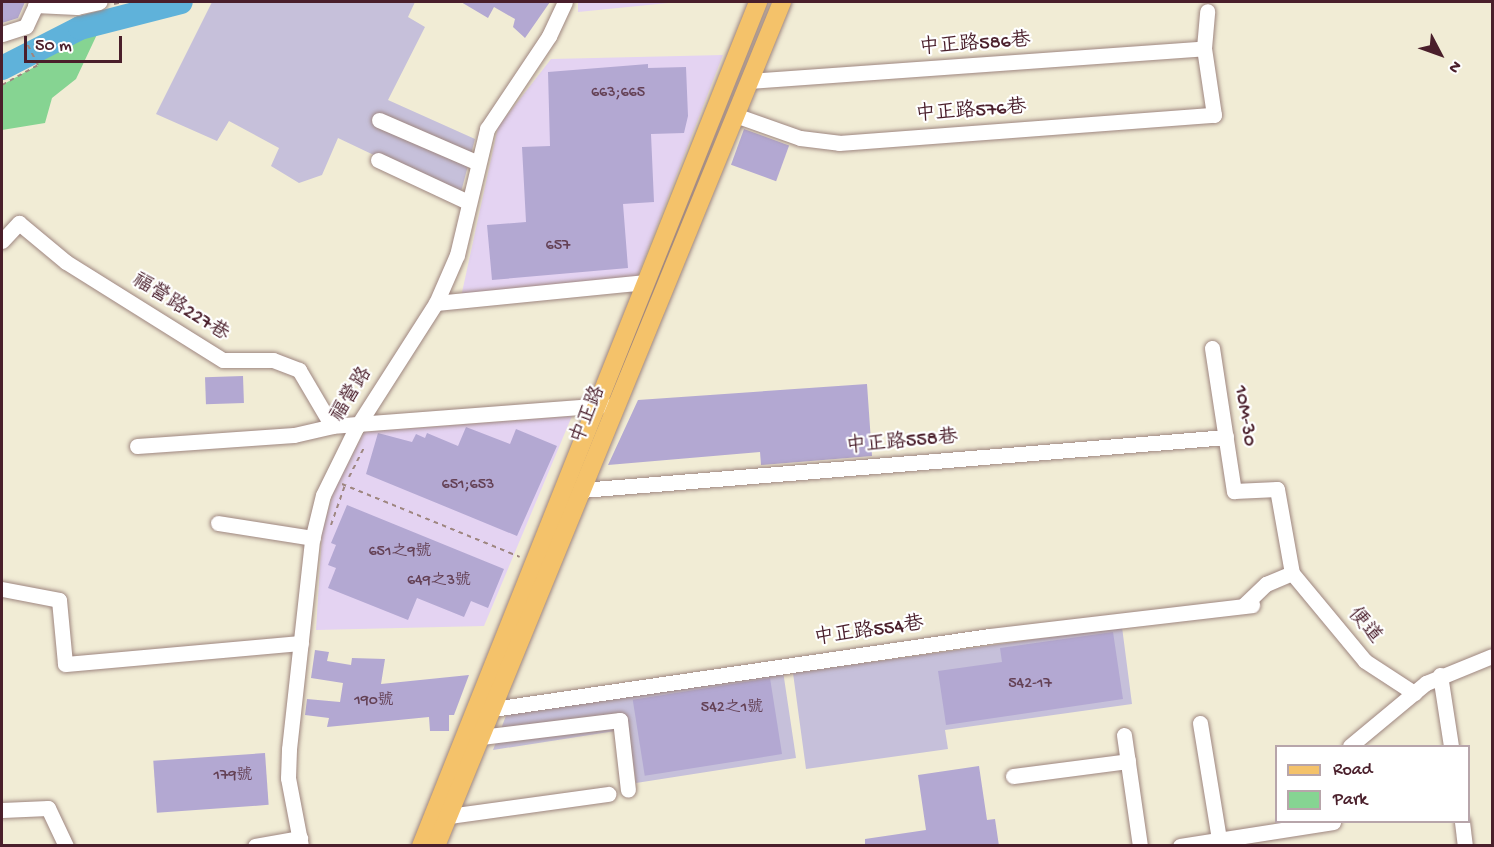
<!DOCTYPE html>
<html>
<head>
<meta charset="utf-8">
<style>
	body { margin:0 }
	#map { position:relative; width:1494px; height:847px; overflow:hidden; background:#f1ecd5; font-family:"Gochi Hand","LXGW WenKai TC",sans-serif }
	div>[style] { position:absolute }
	.built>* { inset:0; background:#e4d3f2 }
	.industrial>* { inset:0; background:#c6c0da }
	.green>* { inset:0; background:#86d492 }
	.river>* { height:24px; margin:-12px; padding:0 12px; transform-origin:12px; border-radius:12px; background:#5fb2da }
	.building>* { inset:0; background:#b3a8d2; transform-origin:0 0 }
	.path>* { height:2px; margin-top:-1px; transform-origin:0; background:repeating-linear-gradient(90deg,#9e8680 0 4.5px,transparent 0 9px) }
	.roads { filter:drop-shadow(0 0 2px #9e8680) drop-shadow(0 0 2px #9e8680) }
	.minor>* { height:15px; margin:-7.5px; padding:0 7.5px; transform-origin:7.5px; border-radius:7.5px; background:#fff }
	.major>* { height:18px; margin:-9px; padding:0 9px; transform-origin:9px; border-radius:9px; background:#f4c26a }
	span { translate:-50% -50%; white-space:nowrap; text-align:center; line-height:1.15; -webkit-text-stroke:4.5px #fff; paint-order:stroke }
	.number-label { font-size:16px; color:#644155 }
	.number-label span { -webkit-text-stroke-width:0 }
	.street-label { font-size:20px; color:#4a1f2b }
	.frame { position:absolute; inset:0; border:3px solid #4a1f2b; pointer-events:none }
	.legend { position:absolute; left:1275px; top:745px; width:195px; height:78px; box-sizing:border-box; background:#fff; border:2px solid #b7a5aa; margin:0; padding:8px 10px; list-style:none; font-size:18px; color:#4a1f2b }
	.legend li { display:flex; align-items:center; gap:12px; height:30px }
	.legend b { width:30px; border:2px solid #b7a5aa }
	.north { position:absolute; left:1410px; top:24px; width:60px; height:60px; -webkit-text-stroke:4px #fff; paint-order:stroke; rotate:131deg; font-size:16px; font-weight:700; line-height:24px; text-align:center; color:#4a1f2b }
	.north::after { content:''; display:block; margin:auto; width:21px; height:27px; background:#4a1f2b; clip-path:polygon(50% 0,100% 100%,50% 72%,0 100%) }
	.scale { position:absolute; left:24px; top:36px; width:98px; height:27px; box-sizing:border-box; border:3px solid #4a1f2b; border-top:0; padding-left:8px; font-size:18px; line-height:21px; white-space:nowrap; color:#4a1f2b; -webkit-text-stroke:4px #fff; paint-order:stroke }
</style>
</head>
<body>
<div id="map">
	<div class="built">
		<i style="clip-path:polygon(578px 2px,678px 2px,578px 12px)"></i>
		<i style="clip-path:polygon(723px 55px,636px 280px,461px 297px,498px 127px,551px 59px)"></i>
		<i style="clip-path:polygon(572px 416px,484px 626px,316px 630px,322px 533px,333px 493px,364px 432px)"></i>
	</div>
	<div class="industrial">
		<i style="clip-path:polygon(212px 2px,415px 2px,408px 17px,425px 27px,388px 100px,475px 139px,460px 196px,338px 138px,322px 175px,299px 183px,271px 166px,279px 148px,229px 121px,217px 141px,156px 114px)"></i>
		<i style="clip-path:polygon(1122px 627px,1132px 704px,945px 730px,948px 749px,806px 769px,793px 673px)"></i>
		<i style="clip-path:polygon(783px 671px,796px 758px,636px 783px,628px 729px,493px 750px,507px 713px)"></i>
	</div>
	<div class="green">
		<i style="clip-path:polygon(101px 26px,76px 79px,52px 98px,45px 123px,2px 130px,2px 85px,38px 65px,33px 54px)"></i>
	</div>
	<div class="river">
		<i style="left:2px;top:68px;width:88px;rotate:-27.1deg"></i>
		<i style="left:80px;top:28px;width:104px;rotate:-14.4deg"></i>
	</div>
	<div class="building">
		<i style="clip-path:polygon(2px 2px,25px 2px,18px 18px,2px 23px)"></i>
		<i style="clip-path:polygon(461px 2px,550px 2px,525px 38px,513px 27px,515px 19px,494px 7px,488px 18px)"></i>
		<i style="clip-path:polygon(648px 64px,648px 68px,686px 67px,688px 116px,684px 133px,651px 134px,654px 202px,623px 204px,628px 268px,492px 280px,487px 225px,526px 222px,522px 147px,550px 146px,548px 72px)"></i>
		<i style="left:744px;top:129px;width:48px;height:38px;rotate:20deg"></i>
		<i style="left:243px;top:376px;width:27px;height:38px;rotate:88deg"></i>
		<i style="clip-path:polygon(867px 384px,872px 456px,761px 465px,760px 452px,608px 465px,638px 400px)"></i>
		<i style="clip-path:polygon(466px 427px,510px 444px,516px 429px,557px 446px,517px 536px,366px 474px,378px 433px,412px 442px,416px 434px,425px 438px,427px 433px,458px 446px)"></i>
		<i style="clip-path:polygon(347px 505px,504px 569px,488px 608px,471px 601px,464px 617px,417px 598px,408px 620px,328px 588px,336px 568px,328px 565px,336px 545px,331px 543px)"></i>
		<i style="clip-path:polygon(1113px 632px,1123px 699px,946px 725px,938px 671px,1002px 662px,1000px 648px)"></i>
		<i style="clip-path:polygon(315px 650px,329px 652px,327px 661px,351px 665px,352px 658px,385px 659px,381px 684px,469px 675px,454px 715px,449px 715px,449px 731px,430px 731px,429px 717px,327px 727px,329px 718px,305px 715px,307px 699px,340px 702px,343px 683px,311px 678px)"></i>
		<i style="left:770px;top:678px;width:77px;height:139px;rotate:81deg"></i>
		<i style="left:265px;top:753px;width:52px;height:112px;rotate:86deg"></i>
		<i style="clip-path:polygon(979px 766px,987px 820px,995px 819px,999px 846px,865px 846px,865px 839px,926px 830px,918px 775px)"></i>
	</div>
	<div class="path">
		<i style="left:114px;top:4px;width:9px;rotate:-13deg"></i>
		<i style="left:2px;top:85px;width:41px;rotate:-29.1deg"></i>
		<i style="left:38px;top:65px;width:27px;rotate:-117deg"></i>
		<i style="left:349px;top:477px;width:33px;rotate:-63deg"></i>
		<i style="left:342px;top:484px;width:192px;rotate:22.3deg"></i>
		<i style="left:331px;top:525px;width:42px;rotate:-70.7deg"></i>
	</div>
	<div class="roads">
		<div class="minor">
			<i style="left:35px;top:5px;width:42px;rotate:2.7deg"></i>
			<i style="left:77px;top:7px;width:23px;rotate:-13deg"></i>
			<i style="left:2px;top:34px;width:25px;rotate:-18deg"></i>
			<i style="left:26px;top:26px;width:26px;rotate:-65deg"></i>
			<i style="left:749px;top:81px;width:456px;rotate:-4.1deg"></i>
			<i style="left:735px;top:115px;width:69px;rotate:19.5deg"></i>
			<i style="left:800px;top:138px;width:39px;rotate:7deg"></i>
			<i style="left:839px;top:143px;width:376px;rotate:-4.3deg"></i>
			<i style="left:1214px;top:115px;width:68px;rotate:-98.5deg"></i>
			<i style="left:1204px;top:48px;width:37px;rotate:-85deg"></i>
			<i style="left:379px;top:120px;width:106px;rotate:23.4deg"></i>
			<i style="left:378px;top:160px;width:99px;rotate:25deg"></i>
			<i style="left:2px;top:241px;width:25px;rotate:-47deg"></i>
			<i style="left:19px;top:223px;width:61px;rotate:39.7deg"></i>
			<i style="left:66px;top:262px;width:185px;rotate:32deg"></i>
			<i style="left:223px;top:360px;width:50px"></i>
			<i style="left:273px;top:360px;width:28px;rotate:21deg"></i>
			<i style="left:299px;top:370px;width:65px;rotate:59.5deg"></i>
			<i style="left:332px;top:426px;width:274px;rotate:-4.4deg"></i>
			<i style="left:436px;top:303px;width:211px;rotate:-5.7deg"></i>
			<i style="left:1212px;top:348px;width:145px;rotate:81.3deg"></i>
			<i style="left:1234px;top:491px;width:43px;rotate:-2.7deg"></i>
			<i style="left:1277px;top:489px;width:85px;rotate:79.9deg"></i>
			<i style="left:1292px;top:573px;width:114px;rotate:50.3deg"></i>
			<i style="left:1365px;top:661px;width:59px;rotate:33.1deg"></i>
			<i style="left:137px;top:446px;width:157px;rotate:-4deg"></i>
			<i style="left:294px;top:435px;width:39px;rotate:-13deg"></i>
			<i style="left:582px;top:490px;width:646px;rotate:-4.7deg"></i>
			<i style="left:218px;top:523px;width:96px;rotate:9deg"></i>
			<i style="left:2px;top:589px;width:58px;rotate:10.9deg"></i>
			<i style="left:59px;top:600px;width:64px;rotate:84.6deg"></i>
			<i style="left:65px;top:664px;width:237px;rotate:-5.1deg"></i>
			<i style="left:1243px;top:606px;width:32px;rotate:-44deg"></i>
			<i style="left:1266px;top:584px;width:28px;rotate:-23deg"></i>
			<i style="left:1440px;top:675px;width:72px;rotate:81.2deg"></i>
			<i style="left:493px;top:709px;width:501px;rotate:-8.37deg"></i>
			<i style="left:989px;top:636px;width:265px;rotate:-6.7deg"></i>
			<i style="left:1200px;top:723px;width:118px;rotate:80.7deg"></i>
			<i style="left:1124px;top:735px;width:112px;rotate:81.8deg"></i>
			<i style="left:481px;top:737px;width:140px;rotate:-7deg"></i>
			<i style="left:620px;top:720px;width:70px;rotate:83.5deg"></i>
			<i style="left:1350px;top:746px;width:99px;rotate:-39.7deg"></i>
			<i style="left:1426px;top:683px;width:71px;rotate:-22.2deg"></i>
			<i style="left:1013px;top:776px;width:116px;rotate:-7.4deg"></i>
			<i style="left:2px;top:810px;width:46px;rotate:-2.5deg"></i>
			<i style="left:48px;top:808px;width:42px;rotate:64.7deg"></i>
			<i style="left:449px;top:816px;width:161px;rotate:-7.9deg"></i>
			<i style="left:1462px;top:822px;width:24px;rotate:83deg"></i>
			<i style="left:255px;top:846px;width:46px;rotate:-10.1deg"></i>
			<i style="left:301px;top:846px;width:69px;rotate:-100.8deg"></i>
			<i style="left:288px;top:778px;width:29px;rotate:-88deg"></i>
			<i style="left:289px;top:749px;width:210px;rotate:-83.7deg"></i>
			<i style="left:312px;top:540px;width:46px;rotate:-76.3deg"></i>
			<i style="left:323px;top:495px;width:75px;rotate:-63.8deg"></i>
			<i style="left:356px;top:428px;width:148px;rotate:-57.4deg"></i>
			<i style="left:436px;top:303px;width:52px;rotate:-66.4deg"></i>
			<i style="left:457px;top:255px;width:130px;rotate:-76.6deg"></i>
			<i style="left:487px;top:129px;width:112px;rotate:-56.3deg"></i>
			<i style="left:549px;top:36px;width:38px;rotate:-65deg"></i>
			<i style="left:1180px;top:846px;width:155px;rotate:-8.9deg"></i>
		</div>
		<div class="major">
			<i style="left:421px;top:846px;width:909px;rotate:-68.23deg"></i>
			<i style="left:436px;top:846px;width:912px;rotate:-67.71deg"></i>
		</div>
	</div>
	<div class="number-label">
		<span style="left:618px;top:94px">663;665</span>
		<span style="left:558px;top:247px">657</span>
		<span style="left:468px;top:486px">651;653</span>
		<span style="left:400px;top:553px">651之9號</span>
		<span style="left:439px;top:582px">649之3號</span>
		<span style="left:1030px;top:685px">542-17</span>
		<span style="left:374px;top:702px">190號</span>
		<span style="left:732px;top:709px">542之1號</span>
		<span style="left:233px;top:777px">179號</span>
	</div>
	<div class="street-label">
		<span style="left:975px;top:45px;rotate:-4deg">中正路586巷</span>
		<span style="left:971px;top:112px;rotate:-4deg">中正路576巷</span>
		<span style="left:180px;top:308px;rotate:32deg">福營路227巷</span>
		<span style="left:352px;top:395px;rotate:-58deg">福營路</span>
		<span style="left:589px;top:415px;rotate:-68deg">中正路</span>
		<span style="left:1244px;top:416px;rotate:81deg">10M-30</span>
		<span style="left:902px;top:443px;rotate:-5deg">中正路558巷</span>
		<span style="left:1364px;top:626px;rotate:50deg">便道</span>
		<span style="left:869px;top:632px;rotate:-8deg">中正路554巷</span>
	</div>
	<div class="frame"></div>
	<ul class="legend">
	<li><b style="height:8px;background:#f4c26a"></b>Road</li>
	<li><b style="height:16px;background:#86d492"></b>Park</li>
	</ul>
	<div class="north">N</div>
	<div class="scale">50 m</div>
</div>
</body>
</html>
